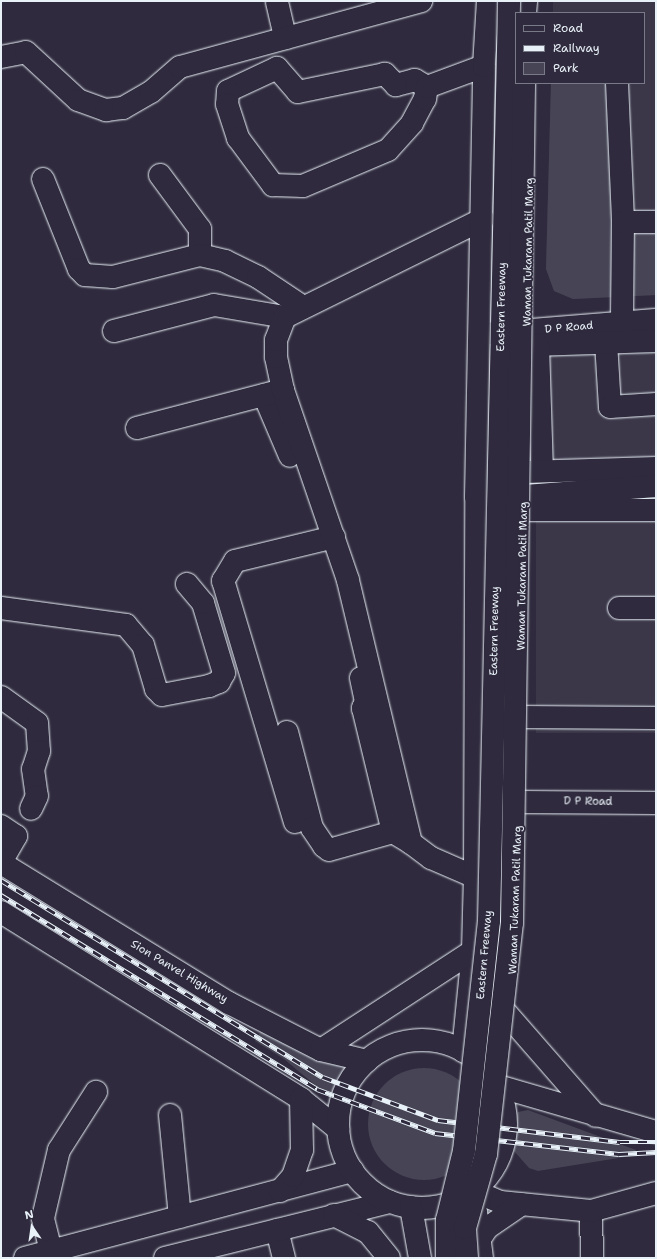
<!DOCTYPE html>
<html>
<head>
<meta charset="utf-8">
<style>
	body { margin:0 }
	#map { position:relative; width:657px; height:1259px; overflow:hidden; background:#2f2a3d; font-family:"Shantell Sans",sans-serif }
	div>[style] { position:absolute }
	.built>* { inset:0; background:#3b3749; transform-origin:0 0 }
	.green>* { inset:0; background:#464455 }
	.round { border-radius:50% }
	.roads { filter:drop-shadow(0 0 1px #e8f1f8) drop-shadow(0 0 1px #e8f1f8) }
	.minor>* { height:22px; margin:-11px; padding:0 11px; transform-origin:11px; border-radius:11px; background:#2f2a3d }
	.major>* { height:22px; margin:-11px; padding:0 11px; transform-origin:11px; border-radius:11px; background:#2f2a3d }
	.highway>* { height:22px; margin:-11px; padding:0 11px; transform-origin:11px; border-radius:11px; background:#2f2a3d }
	.highway>.ring { margin:-11px; padding:0; box-sizing:content-box; background:none; border:22px solid #2f2a3d; border-radius:50% }
	.rail>* { height:4.5px; margin-top:-2.25px; transform-origin:0; background:repeating-linear-gradient(90deg,#2f2a3d 0 9px,#e8f1f8 0 18px); box-sizing:border-box; border-block:1px solid #e8f1f8 }
	.bridges { filter:drop-shadow(0 0 1px #e8f1f8) drop-shadow(0 0 1px #e8f1f8) }
	.highway-bridge>* { height:22px; margin:-11px; padding:0 11px; transform-origin:11px; border-radius:11px; background:#2f2a3d }
	span { translate:-50% -50%; white-space:nowrap; text-align:center; line-height:1.15; -webkit-text-stroke:3.5px #2f2a3d; paint-order:stroke }
	.street-label { font-size:11px; color:#e8f1f8 }
	.frame { position:absolute; inset:0; border:2px solid #e8f1f8; pointer-events:none }
	.legend { position:absolute; left:515px; top:12px; width:130px; height:72px; box-sizing:border-box; background:#2f2a3d; border:1px solid #797a88; margin:0; padding:5px 7px; list-style:none; font-size:12px; color:#e8f1f8 }
	.legend li { display:flex; align-items:center; gap:8px; height:20px }
	.legend b { width:20px; border:1px solid #797a88 }
	.north { position:absolute; left:12px; top:1207px; width:40px; height:40px; -webkit-text-stroke:3px #2f2a3d; paint-order:stroke; rotate:347deg; font-size:11px; font-weight:700; line-height:16px; text-align:center; color:#e8f1f8 }
	.north::after { content:''; display:block; margin:auto; width:14px; height:18px; background:#e8f1f8; clip-path:polygon(50% 0,100% 100%,50% 72%,0 100%) }
</style>
</head>
<body>
<div id="map">
	<div class="built">
		<i style="clip-path:polygon(553px 1px,656px 1px,656px 295px,573px 299px,554px 291px,546px 269px,551px 83px,644px 83px,644px 13px,553px 13px)"></i>
		<i style="left:656px;top:331px;width:133px;height:120px;rotate:90deg"></i>
		<i style="left:656px;top:472px;width:261px;height:120px;rotate:90deg"></i>
	</div>
	<div class="green">
		<i style="clip-path:polygon(551px 83px,614px 83px,619px 219px,656px 232px,656px 295px,573px 299px,554px 291px,546px 269px)"></i>
		<i style="clip-path:polygon(261px 1031px,357px 1063px,347px 1072px,334px 1101px,284px 1059px,255px 1041px)"></i>
		<i class="round" style="left:368px;top:1068px;width:112px;height:112px"></i>
		<i style="clip-path:polygon(528px 1110px,636px 1150px,637px 1155px,538px 1171px,529px 1168px,514px 1151px,512px 1139px,513px 1119px,518px 1112px)"></i>
	</div>
	<div class="roads">
		<div class="minor">
			<i style="left:277px;top:2px;width:37px;rotate:77deg"></i>
			<i style="left:1px;top:57px;width:25px;rotate:-11deg"></i>
			<i style="left:26px;top:52px;width:71px;rotate:42.7deg"></i>
			<i style="left:78px;top:100px;width:30px;rotate:20deg"></i>
			<i style="left:106px;top:110px;width:17px;rotate:-7deg"></i>
			<i style="left:123px;top:108px;width:32px;rotate:-30deg"></i>
			<i style="left:151px;top:92px;width:38px;rotate:-41deg"></i>
			<i style="left:180px;top:67px;width:250px;rotate:-15.3deg"></i>
			<i style="left:617px;top:83px;width:139px;rotate:87.5deg"></i>
			<i style="left:623px;top:222px;width:101px;rotate:90.6deg"></i>
			<i style="left:427px;top:87px;width:14px;rotate:-150deg"></i>
			<i style="left:415px;top:80px;width:20px;rotate:165deg"></i>
			<i style="left:396px;top:85px;width:16px;rotate:-135deg"></i>
			<i style="left:385px;top:74px;width:89px;rotate:168.3deg"></i>
			<i style="left:298px;top:92px;width:32px;rotate:-131deg"></i>
			<i style="left:277px;top:68px;width:54px;rotate:154.9deg"></i>
			<i style="left:228px;top:91px;width:13px;rotate:94deg"></i>
			<i style="left:227px;top:104px;width:36px;rotate:72deg"></i>
			<i style="left:238px;top:138px;width:59px;rotate:53.3deg"></i>
			<i style="left:273px;top:185px;width:30px;rotate:2deg"></i>
			<i style="left:303px;top:186px;width:92px;rotate:-23deg"></i>
			<i style="left:388px;top:150px;width:36px;rotate:-48deg"></i>
			<i style="left:412px;top:123px;width:27px;rotate:-62deg"></i>
			<i style="left:425px;top:99px;width:12px;rotate:-81deg"></i>
			<i style="left:427px;top:87px;width:61px;rotate:-20.2deg"></i>
			<i style="left:160px;top:175px;width:67px;rotate:53.5deg"></i>
			<i style="left:200px;top:229px;width:26px;rotate:90deg"></i>
			<i style="left:43px;top:179px;width:97px;rotate:68.2deg"></i>
			<i style="left:79px;top:269px;width:8px;rotate:45deg"></i>
			<i style="left:85px;top:275px;width:28px;rotate:4deg"></i>
			<i style="left:113px;top:277px;width:90px;rotate:-14.2deg"></i>
			<i style="left:200px;top:255px;width:26px;rotate:13deg"></i>
			<i style="left:225px;top:261px;width:37px;rotate:26deg"></i>
			<i style="left:258px;top:277px;width:54px;rotate:33.7deg"></i>
			<i style="left:623px;top:222px;width:33px"></i>
			<i style="left:114px;top:331px;width:103px;rotate:-14.6deg"></i>
			<i style="left:214px;top:305px;width:72px;rotate:9.6deg"></i>
			<i style="left:481px;top:334px;width:176px;rotate:-4.6deg"></i>
			<i style="left:606px;top:342px;width:65px;rotate:86.5deg"></i>
			<i style="left:610px;top:407px;width:46px;rotate:-3.7deg"></i>
			<i style="left:533px;top:345px;width:123px;rotate:-1.9deg"></i>
			<i style="left:538px;top:345px;width:126px;rotate:88.2deg"></i>
			<i style="left:264px;top:395px;width:66px;rotate:66.9deg"></i>
			<i style="left:137px;top:428px;width:151px;rotate:-14.6deg"></i>
			<i style="left:525px;top:472px;width:131px;rotate:-1.7deg"></i>
			<i style="left:525px;top:496px;width:131px;rotate:-4.4deg"></i>
			<i style="left:524px;top:510px;width:132px"></i>
			<i style="left:1px;top:608px;width:126px;rotate:7.7deg"></i>
			<i style="left:126px;top:625px;width:26px;rotate:50deg"></i>
			<i style="left:143px;top:645px;width:46px;rotate:73.5deg"></i>
			<i style="left:156px;top:689px;width:8px;rotate:45deg"></i>
			<i style="left:162px;top:695px;width:48px;rotate:-10.8deg"></i>
			<i style="left:209px;top:686px;width:11px;rotate:-22deg"></i>
			<i style="left:219px;top:682px;width:10px;rotate:-61deg"></i>
			<i style="left:224px;top:673px;width:73px;rotate:-106.7deg"></i>
			<i style="left:203px;top:603px;width:25px;rotate:-130deg"></i>
			<i style="left:619px;top:608px;width:37px"></i>
			<i style="left:361px;top:678px;width:25px;rotate:78deg"></i>
			<i style="left:366px;top:702px;width:7px;rotate:117deg"></i>
			<i style="left:363px;top:708px;width:128px;rotate:76.4deg"></i>
			<i style="left:1px;top:697px;width:44px;rotate:35.8deg"></i>
			<i style="left:37px;top:723px;width:28px;rotate:86deg"></i>
			<i style="left:39px;top:751px;width:19px;rotate:108deg"></i>
			<i style="left:33px;top:769px;width:27px;rotate:82deg"></i>
			<i style="left:37px;top:796px;width:14px;rotate:115deg"></i>
			<i style="left:520px;top:717px;width:136px;rotate:0.4deg"></i>
			<i style="left:287px;top:732px;width:99px;rotate:75.4deg"></i>
			<i style="left:312px;top:828px;width:22px;rotate:56deg"></i>
			<i style="left:324px;top:846px;width:6px;rotate:39deg"></i>
			<i style="left:329px;top:850px;width:66px;rotate:-15.7deg"></i>
			<i style="left:393px;top:832px;width:21px;rotate:31deg"></i>
			<i style="left:520px;top:802px;width:136px;rotate:0.4deg"></i>
			<i style="left:295px;top:822px;width:252px;rotate:-106.6deg"></i>
			<i style="left:223px;top:581px;width:23px;rotate:-59deg"></i>
			<i style="left:235px;top:561px;width:102px;rotate:-13.6deg"></i>
			<i style="left:1px;top:826px;width:18px;rotate:34deg"></i>
			<i style="left:16px;top:836px;width:30px;rotate:120deg"></i>
			<i style="left:475px;top:877px;width:48px;rotate:-156.6deg"></i>
			<i style="left:431px;top:858px;width:25px;rotate:-143deg"></i>
			<i style="left:411px;top:843px;width:270px;rotate:-103.5deg"></i>
			<i style="left:348px;top:580px;width:201px;rotate:-108.9deg"></i>
			<i style="left:283px;top:390px;width:34px;rotate:-102deg"></i>
			<i style="left:276px;top:357px;width:17px;rotate:-90deg"></i>
			<i style="left:276px;top:340px;width:25px;rotate:-69deg"></i>
			<i style="left:285px;top:317px;width:221px;rotate:-26.3deg"></i>
			<i style="left:170px;top:1115px;width:102px;rotate:84.4deg"></i>
			<i style="left:591px;top:1211px;width:47px;rotate:88.8deg"></i>
			<i style="left:277px;top:1230px;width:29px;rotate:76deg"></i>
			<i style="left:51px;top:1251px;width:34px;rotate:-104deg"></i>
			<i style="left:43px;top:1218px;width:70px;rotate:-76.8deg"></i>
			<i style="left:59px;top:1150px;width:69px;rotate:-57.5deg"></i>
		</div>
		<div class="major">
			<i style="left:463px;top:1051px;width:100px;rotate:-84.3deg"></i>
			<i style="left:473px;top:951px;width:74px;rotate:-88.5deg"></i>
			<i style="left:475px;top:877px;width:380px;rotate:-89.8deg"></i>
			<i style="left:476px;top:497px;width:431px;rotate:-88.9deg"></i>
			<i style="left:484px;top:66px;width:65px;rotate:-86.5deg"></i>
			<i style="left:25px;top:1258px;width:339px;rotate:-14.9deg"></i>
			<i style="left:165px;top:1258px;width:232px;rotate:-14deg"></i>
		</div>
		<div class="highway">
			<i style="left:525px;top:13px;width:12px;rotate:-85deg"></i>
			<i style="left:1px;top:863px;width:268px;rotate:31.6deg"></i>
			<i style="left:229px;top:1003px;width:103px;rotate:27.1deg"></i>
			<i style="left:321px;top:1050px;width:47px;rotate:13.4deg"></i>
			<i style="left:1px;top:912px;width:354px;rotate:31.9deg"></i>
			<i style="left:301px;top:1099px;width:48px;rotate:39deg"></i>
			<i style="left:507px;top:1014px;width:135px;rotate:48.9deg"></i>
			<i class="ring" style="left:338px;top:1040px;width:146px;height:146px"></i>
			<i style="left:321px;top:1050px;width:181px;rotate:-33.1deg"></i>
			<i style="left:501px;top:1087px;width:161px;rotate:16.2deg"></i>
			<i style="left:280px;top:1191px;width:20px;rotate:-49deg"></i>
			<i style="left:293px;top:1176px;width:28px;rotate:-71deg"></i>
			<i style="left:302px;top:1150px;width:51px;rotate:-91.1deg"></i>
			<i style="left:474px;top:1191px;width:28px;rotate:23deg"></i>
			<i style="left:500px;top:1202px;width:91px;rotate:5.6deg"></i>
			<i style="left:591px;top:1211px;width:67px;rotate:-15.5deg"></i>
			<i style="left:468px;top:1195px;width:19px;rotate:65deg"></i>
			<i style="left:476px;top:1212px;width:46px;rotate:82.6deg"></i>
			<i style="left:411px;top:1207px;width:52px;rotate:80deg"></i>
			<i style="left:334px;top:1215px;width:38px;rotate:27deg"></i>
			<i style="left:368px;top:1232px;width:33px;rotate:51deg"></i>
			<i style="left:479px;top:1240px;width:14px;rotate:-56deg"></i>
			<i style="left:487px;top:1228px;width:42px;rotate:-34.4deg"></i>
		</div>
	</div>
	<div class="rail">
		<i style="left:1px;top:880px;width:377px;rotate:31.5deg"></i>
		<i style="left:323px;top:1077px;width:123px;rotate:20.5deg"></i>
		<i style="left:438px;top:1120px;width:183px;rotate:6.9deg"></i>
		<i style="left:620px;top:1142px;width:36px"></i>
		<i style="left:1px;top:895px;width:371px;rotate:31.5deg"></i>
		<i style="left:317px;top:1089px;width:126px;rotate:20.4deg"></i>
		<i style="left:435px;top:1133px;width:185px;rotate:6.5deg"></i>
		<i style="left:619px;top:1154px;width:37px;rotate:-3deg"></i>
	</div>
	<div class="bridges">
		<div class="highway-bridge">
			<i style="left:447px;top:1258px;width:38px;rotate:-90deg"></i>
			<i style="left:447px;top:1220px;width:71px;rotate:-76.2deg"></i>
			<i style="left:464px;top:1151px;width:231px;rotate:-83.8deg"></i>
			<i style="left:489px;top:921px;width:920px;rotate:-88.75deg"></i>
			<i style="left:467px;top:1258px;width:30px;rotate:-94deg"></i>
			<i style="left:465px;top:1228px;width:77px;rotate:-74.2deg"></i>
			<i style="left:486px;top:1154px;width:232px;rotate:-83.6deg"></i>
			<i style="left:512px;top:923px;width:840px;rotate:-89.18deg"></i>
		</div>
	</div>
	<div class="street-label">
		<span style="left:529px;top:252px;rotate:-89deg">Waman Tukaram Patil Marg</span>
		<span style="left:502px;top:307px;rotate:-89deg">Eastern Freeway</span>
		<span style="left:569px;top:328px;rotate:-5deg">D P Road</span>
		<span style="left:523px;top:576px;rotate:-89deg">Waman Tukaram Patil Marg</span>
		<span style="left:495px;top:631px;rotate:-89deg">Eastern Freeway</span>
		<span style="left:588px;top:802px;rotate:1deg">D P Road</span>
		<span style="left:516px;top:900px;rotate:-88deg">Waman Tukaram Patil Marg</span>
		<span style="left:485px;top:955px;rotate:-85deg">Eastern Freeway</span>
		<span style="left:179px;top:972px;rotate:31deg">Sion Panvel Highway</span>
	</div>
	<div class="frame"></div>
	<ul class="legend">
	<li><b style="height:5px;background:#2f2a3d"></b>Road</li>
	<li><b style="height:5px;background:#e8f1f8"></b>Railway</li>
	<li><b style="height:11px;background:#464455"></b>Park</li>
	</ul>
	<div class="north">N</div>
</div>
</body>
</html>
